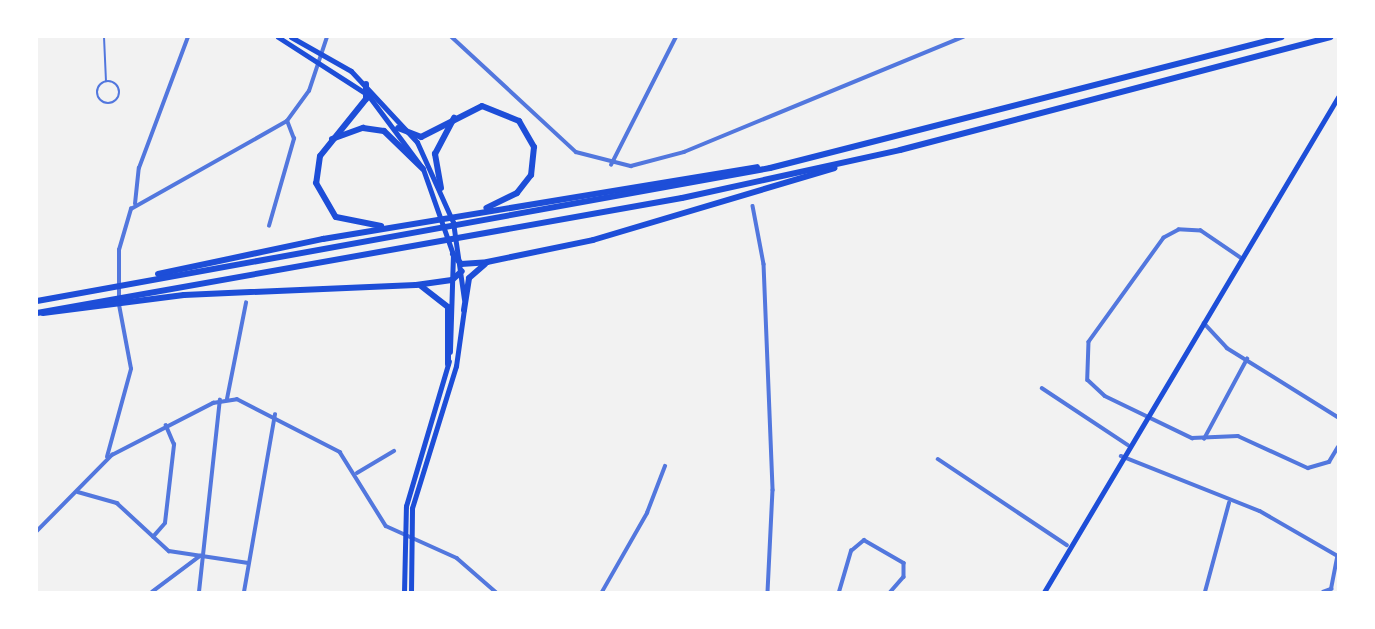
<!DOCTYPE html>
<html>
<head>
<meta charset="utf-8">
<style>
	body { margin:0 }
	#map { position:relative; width:1375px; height:629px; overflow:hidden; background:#f2f2f2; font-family:"Work Sans",sans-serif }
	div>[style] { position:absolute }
	.service>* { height:2px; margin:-1px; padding:0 1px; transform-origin:1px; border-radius:1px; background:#5277de }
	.service>.ring { margin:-1px; padding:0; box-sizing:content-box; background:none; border:2px solid #5277de; border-radius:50% }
	.minor>* { height:3.5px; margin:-1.75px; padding:0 1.75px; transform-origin:1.75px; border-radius:1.75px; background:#5277de }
	.secondary>* { height:5px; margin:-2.5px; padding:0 2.5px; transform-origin:2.5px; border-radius:2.5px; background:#1d4ed8 }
	.motorway>* { height:6px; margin:-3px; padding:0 3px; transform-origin:3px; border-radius:3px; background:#1d4ed8 }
	span { translate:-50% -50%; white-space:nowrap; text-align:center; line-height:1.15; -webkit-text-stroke:7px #fff; paint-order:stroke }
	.frame { position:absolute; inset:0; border:38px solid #fff; pointer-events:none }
</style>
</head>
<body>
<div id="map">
	<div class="service">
		<i style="left:104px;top:37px;width:44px;rotate:87.4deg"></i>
		<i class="ring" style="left:97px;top:81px;width:20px;height:20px"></i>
	</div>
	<div class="minor">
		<i style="left:452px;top:37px;width:169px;rotate:42.8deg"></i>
		<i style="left:576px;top:152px;width:57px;rotate:14.3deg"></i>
		<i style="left:631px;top:166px;width:55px;rotate:-14.8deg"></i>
		<i style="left:684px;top:152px;width:302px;rotate:-22.4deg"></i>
		<i style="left:611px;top:165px;width:144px;rotate:-63.1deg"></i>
		<i style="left:135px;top:204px;width:36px;rotate:-84deg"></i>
		<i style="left:139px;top:168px;width:140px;rotate:-69.5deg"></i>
		<i style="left:753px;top:206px;width:59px;rotate:79.3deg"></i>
		<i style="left:764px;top:264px;width:226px;rotate:87.7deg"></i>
		<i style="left:773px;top:490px;width:102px;rotate:92.8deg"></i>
		<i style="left:269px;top:226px;width:91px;rotate:-74deg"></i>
		<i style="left:294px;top:139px;width:19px;rotate:-111deg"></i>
		<i style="left:1242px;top:259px;width:50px;rotate:-145.7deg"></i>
		<i style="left:1201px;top:231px;width:22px;rotate:-177deg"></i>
		<i style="left:1179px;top:230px;width:17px;rotate:152deg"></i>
		<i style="left:1164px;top:238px;width:128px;rotate:125.8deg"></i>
		<i style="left:1089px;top:342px;width:38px;rotate:92deg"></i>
		<i style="left:1088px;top:380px;width:23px;rotate:43deg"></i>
		<i style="left:1105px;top:396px;width:97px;rotate:25.8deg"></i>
		<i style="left:1192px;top:438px;width:46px;rotate:-2.5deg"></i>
		<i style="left:1238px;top:436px;width:77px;rotate:24.6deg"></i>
		<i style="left:1308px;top:468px;width:22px;rotate:-16deg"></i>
		<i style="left:1329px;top:462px;width:17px;rotate:-59deg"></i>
		<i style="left:119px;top:297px;width:47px;rotate:-90deg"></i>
		<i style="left:119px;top:250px;width:43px;rotate:-73.7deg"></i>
		<i style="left:131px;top:209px;width:179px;rotate:-29.4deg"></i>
		<i style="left:287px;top:121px;width:37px;rotate:-54deg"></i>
		<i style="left:309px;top:91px;width:57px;rotate:-71.6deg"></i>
		<i style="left:1204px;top:323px;width:34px;rotate:47deg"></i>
		<i style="left:1227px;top:348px;width:131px;rotate:31.9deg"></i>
		<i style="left:1042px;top:388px;width:103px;rotate:33.5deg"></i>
		<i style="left:227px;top:399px;width:98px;rotate:-78.8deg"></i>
		<i style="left:1204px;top:439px;width:91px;rotate:-61.7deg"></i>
		<i style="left:1121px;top:456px;width:149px;rotate:21.6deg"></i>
		<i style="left:1260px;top:511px;width:90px;rotate:30deg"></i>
		<i style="left:107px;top:457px;width:91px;rotate:-74.7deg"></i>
		<i style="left:131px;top:369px;width:65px;rotate:-100.6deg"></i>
		<i style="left:938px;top:459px;width:155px;rotate:33.7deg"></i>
		<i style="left:357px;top:473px;width:43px;rotate:-30.7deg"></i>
		<i style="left:78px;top:492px;width:41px;rotate:15.8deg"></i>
		<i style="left:117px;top:503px;width:71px;rotate:42.7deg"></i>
		<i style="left:169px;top:551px;width:80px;rotate:8.6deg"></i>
		<i style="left:37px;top:531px;width:107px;rotate:-45.4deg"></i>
		<i style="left:112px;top:455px;width:114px;rotate:-27.2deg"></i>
		<i style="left:213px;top:403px;width:24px;rotate:-9deg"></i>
		<i style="left:237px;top:399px;width:116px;rotate:27.2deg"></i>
		<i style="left:340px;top:452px;width:87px;rotate:58.1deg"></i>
		<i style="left:386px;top:526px;width:78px;rotate:24.3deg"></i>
		<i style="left:457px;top:558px;width:52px;rotate:41.1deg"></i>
		<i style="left:153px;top:537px;width:18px;rotate:-49deg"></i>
		<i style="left:165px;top:523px;width:79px;rotate:-83.4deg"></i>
		<i style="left:174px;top:445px;width:21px;rotate:-113deg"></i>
		<i style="left:152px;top:592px;width:60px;rotate:-36.9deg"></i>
		<i style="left:199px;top:592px;width:193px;rotate:-83.8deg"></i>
		<i style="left:244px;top:592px;width:180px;rotate:-80.1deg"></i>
		<i style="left:602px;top:592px;width:91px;rotate:-60.3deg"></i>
		<i style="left:647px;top:513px;width:50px;rotate:-69deg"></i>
		<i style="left:839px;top:592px;width:43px;rotate:-73.7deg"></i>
		<i style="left:851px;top:551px;width:17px;rotate:-40deg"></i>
		<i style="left:864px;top:540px;width:46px;rotate:29.9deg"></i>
		<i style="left:904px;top:563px;width:14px;rotate:90deg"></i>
		<i style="left:904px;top:577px;width:20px;rotate:131deg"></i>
		<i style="left:1205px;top:592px;width:92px;rotate:-74.9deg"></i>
		<i style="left:1323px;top:592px;width:9px;rotate:-21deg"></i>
		<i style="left:1331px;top:589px;width:33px;rotate:-79deg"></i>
	</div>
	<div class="secondary">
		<i style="left:278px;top:37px;width:107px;rotate:32.8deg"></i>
		<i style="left:368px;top:95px;width:92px;rotate:53.4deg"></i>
		<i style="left:423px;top:169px;width:90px;rotate:70.6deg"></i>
		<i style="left:453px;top:254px;width:98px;rotate:91.8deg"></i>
		<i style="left:291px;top:37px;width:69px;rotate:29.5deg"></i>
		<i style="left:351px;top:71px;width:97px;rotate:47.1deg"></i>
		<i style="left:417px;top:142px;width:88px;rotate:65.8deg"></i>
		<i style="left:453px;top:222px;width:78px;rotate:81.9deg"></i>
		<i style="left:404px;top:592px;width:86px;rotate:-88.7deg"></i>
		<i style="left:406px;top:506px;width:151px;rotate:-73.5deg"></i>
		<i style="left:411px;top:592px;width:84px;rotate:-89.3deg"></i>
		<i style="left:412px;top:508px;width:149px;rotate:-72.8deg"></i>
		<i style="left:456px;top:366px;width:58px;rotate:-82deg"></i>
		<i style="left:1044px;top:592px;width:576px;rotate:-59.29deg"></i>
	</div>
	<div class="motorway">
		<i style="left:366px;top:84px;width:15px;rotate:90deg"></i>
		<i style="left:366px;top:99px;width:73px;rotate:128.9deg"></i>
		<i style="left:320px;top:156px;width:27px;rotate:98deg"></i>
		<i style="left:316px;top:183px;width:39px;rotate:60deg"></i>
		<i style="left:336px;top:217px;width:46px;rotate:11.3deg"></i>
		<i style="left:398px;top:128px;width:25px;rotate:21deg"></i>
		<i style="left:421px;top:137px;width:68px;rotate:-26.9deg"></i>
		<i style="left:482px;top:106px;width:40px;rotate:22deg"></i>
		<i style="left:519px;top:121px;width:30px;rotate:60deg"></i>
		<i style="left:534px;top:147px;width:28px;rotate:96deg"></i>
		<i style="left:531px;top:175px;width:23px;rotate:128deg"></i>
		<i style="left:517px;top:193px;width:34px;rotate:154deg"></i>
		<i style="left:332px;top:139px;width:33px;rotate:-20deg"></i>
		<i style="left:363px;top:128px;width:21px;rotate:8deg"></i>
		<i style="left:384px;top:131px;width:54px;rotate:44.3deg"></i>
		<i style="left:441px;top:188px;width:35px;rotate:-100deg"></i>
		<i style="left:435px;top:154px;width:41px;rotate:-62.2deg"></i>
		<i style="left:453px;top:254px;width:13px;rotate:51deg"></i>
		<i style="left:461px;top:264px;width:26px;rotate:-4deg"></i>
		<i style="left:487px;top:262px;width:108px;rotate:-11.7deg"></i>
		<i style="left:593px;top:240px;width:252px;rotate:-16.6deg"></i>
		<i style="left:158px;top:274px;width:169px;rotate:-12deg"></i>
		<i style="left:323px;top:239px;width:440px;rotate:-9.4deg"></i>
		<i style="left:421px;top:286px;width:34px;rotate:38deg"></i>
		<i style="left:448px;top:307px;width:57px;rotate:90deg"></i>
		<i style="left:37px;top:301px;width:745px;rotate:-10.28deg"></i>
		<i style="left:770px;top:168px;width:528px;rotate:-14.35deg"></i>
		<i style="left:464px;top:310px;width:32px;rotate:-81deg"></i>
		<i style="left:469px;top:278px;width:21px;rotate:-41deg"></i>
		<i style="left:37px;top:313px;width:655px;rotate:-10.11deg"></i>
		<i style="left:682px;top:198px;width:223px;rotate:-12.4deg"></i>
		<i style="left:900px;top:150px;width:445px;rotate:-14.7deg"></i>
		<i style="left:43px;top:313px;width:142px;rotate:-7.3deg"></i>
		<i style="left:184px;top:295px;width:232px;rotate:-2.5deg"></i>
		<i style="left:416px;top:285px;width:36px;rotate:-8deg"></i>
		<i style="left:452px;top:280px;width:13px;rotate:-42deg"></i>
	</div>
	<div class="frame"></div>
</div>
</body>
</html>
